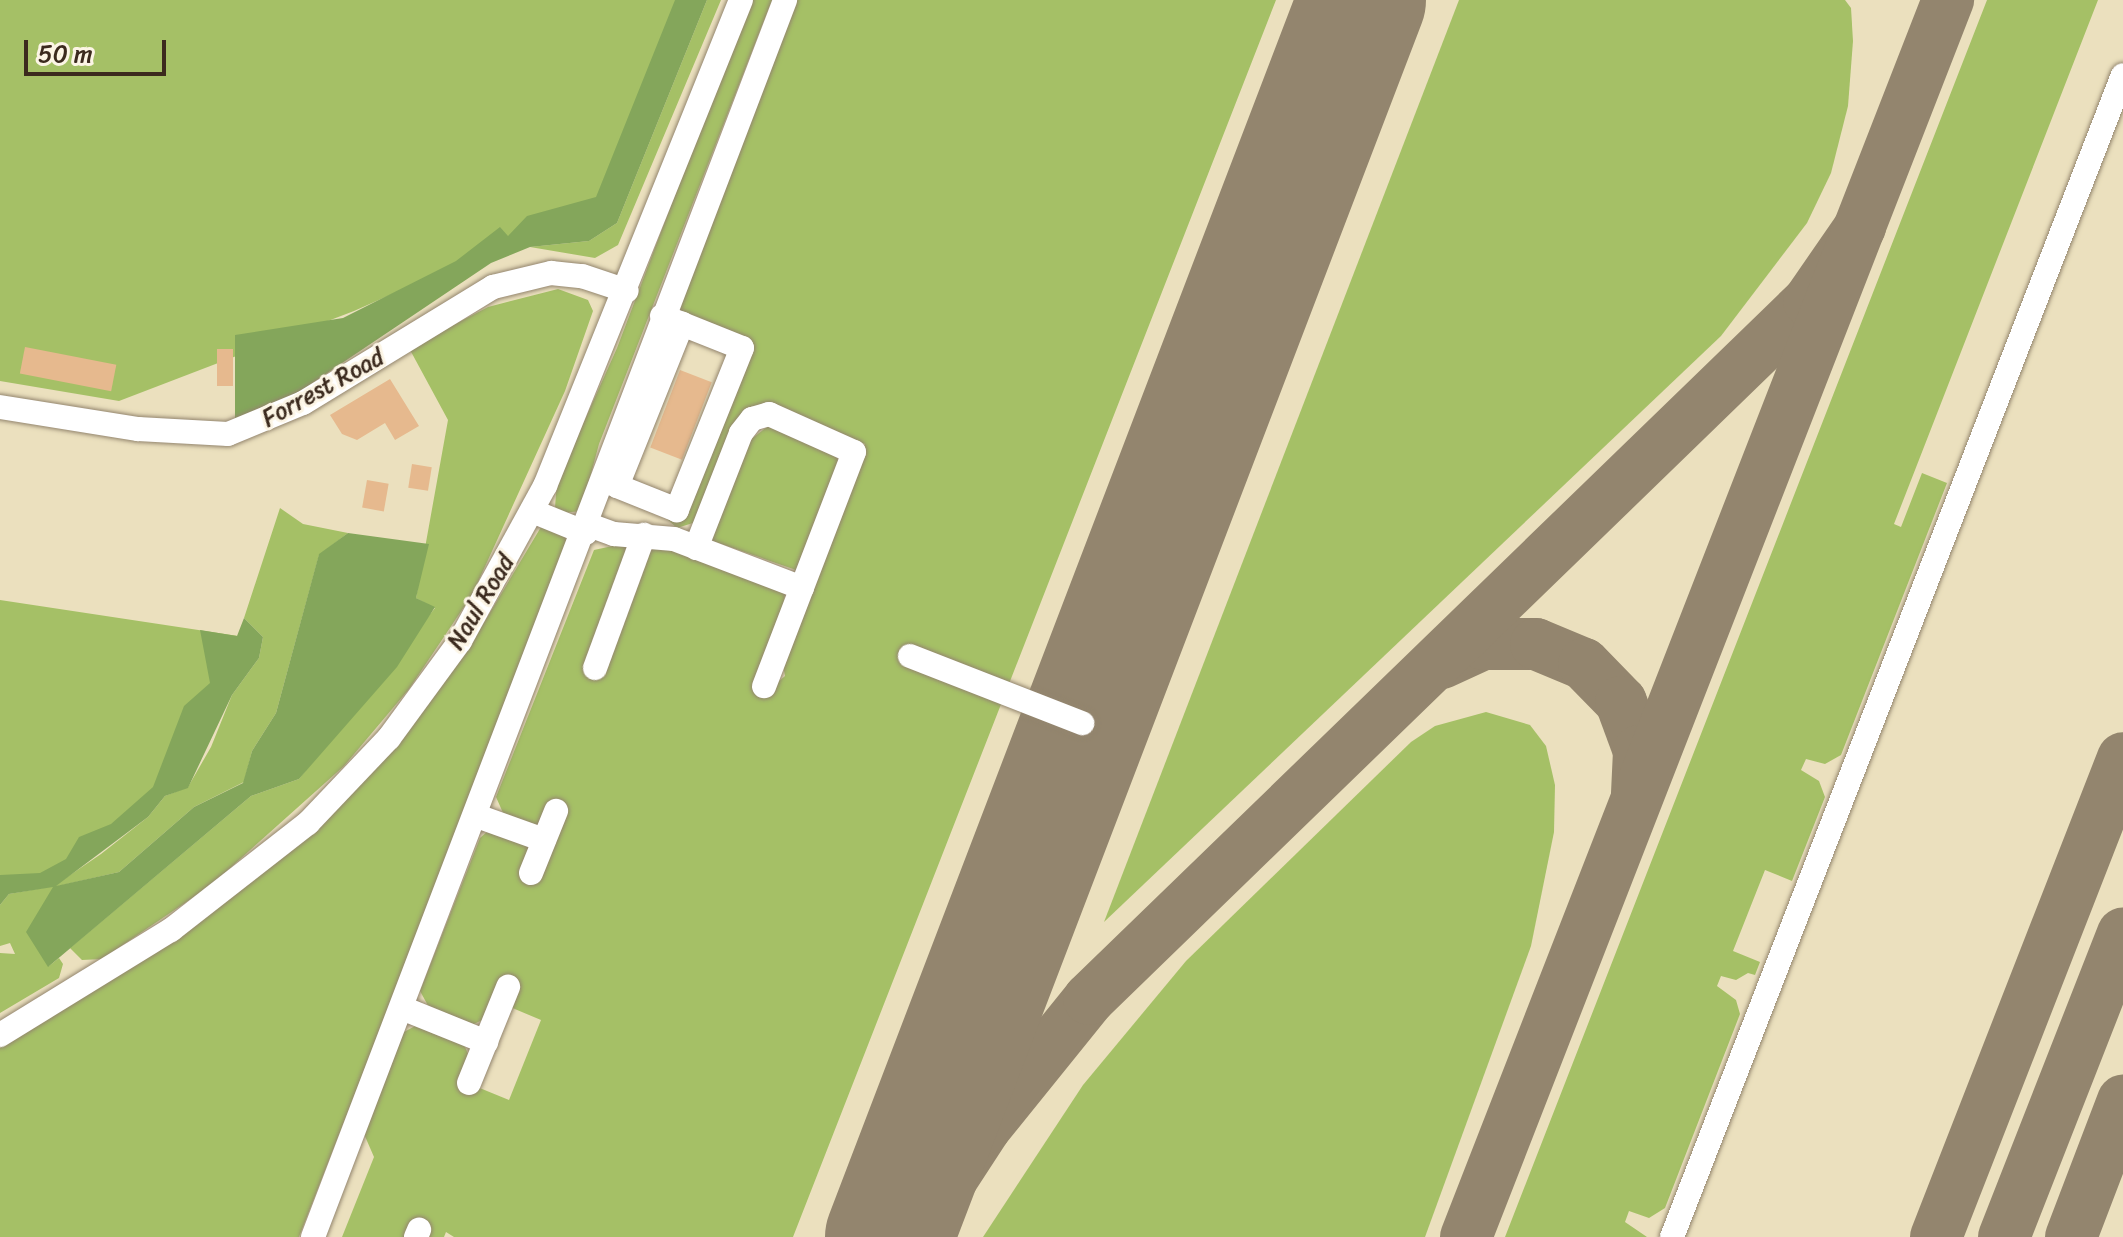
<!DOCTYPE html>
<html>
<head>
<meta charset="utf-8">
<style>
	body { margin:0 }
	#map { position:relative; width:2123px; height:1237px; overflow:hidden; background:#ebe0be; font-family:Sriracha,sans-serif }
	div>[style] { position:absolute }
	.green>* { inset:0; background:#a5c066 }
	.forest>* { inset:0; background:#84a65b }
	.taxiway>* { height:52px; margin:-26px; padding:0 26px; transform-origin:26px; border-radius:26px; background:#93856e }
	.runway>* { height:128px; margin:-64px; padding:0 64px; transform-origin:64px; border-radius:64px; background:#93856e }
	.building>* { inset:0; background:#e6b98e; transform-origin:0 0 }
	.roads { filter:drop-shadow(0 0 2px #93856e) drop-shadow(0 0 2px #93856e) }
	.minor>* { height:24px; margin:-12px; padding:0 12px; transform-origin:12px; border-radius:12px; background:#fff }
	span { translate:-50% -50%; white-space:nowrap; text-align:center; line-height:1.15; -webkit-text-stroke:6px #fcf5e5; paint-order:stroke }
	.street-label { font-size:24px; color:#3b2a1e }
	.scale { position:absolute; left:24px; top:40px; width:142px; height:36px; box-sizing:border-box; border:4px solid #3b2a1e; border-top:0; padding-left:10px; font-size:24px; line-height:28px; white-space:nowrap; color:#3b2a1e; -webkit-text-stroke:6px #fcf5e5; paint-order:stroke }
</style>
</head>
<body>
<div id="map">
	<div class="green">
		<i style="clip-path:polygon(0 0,682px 0,599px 202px,354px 311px,119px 401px,0 381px)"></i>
		<i style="clip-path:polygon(707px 0,721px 0,618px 245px,595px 258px,530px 247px,589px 241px,617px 223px)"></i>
		<i style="clip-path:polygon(749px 0,772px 0,599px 444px,581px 511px,563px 513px,555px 507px,557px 482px,617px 348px)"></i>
		<i style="clip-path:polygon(796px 0,1276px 0,793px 1237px,454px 1237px,446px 1232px,444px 1237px,342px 1237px,374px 1157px,364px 1134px,404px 1032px,417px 1025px,463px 1042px,471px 1061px,465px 1082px,509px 1100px,541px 1020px,510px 1007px,474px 1024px,431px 1011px,420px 991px,480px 838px,489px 830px,537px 825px,504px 815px,496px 797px,594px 550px,631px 542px,663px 544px,785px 594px,772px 687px,785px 676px,782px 660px,865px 444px,772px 406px,696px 522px,677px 528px,658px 511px,684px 518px,753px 344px,676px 309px)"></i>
		<i style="clip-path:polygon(1459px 0,1845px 0,1851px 8px,1853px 41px,1848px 106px,1831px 173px,1807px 223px,1721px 336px,1104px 922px)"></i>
		<i style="clip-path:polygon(1987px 0,2098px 0,1894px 524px,1901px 527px,1922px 473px,1947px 483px,1841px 755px,1825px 764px,1806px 759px,1801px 770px,1819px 781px,1825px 797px,1792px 881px,1765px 870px,1733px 951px,1760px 962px,1755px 975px,1748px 973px,1736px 980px,1721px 976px,1717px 986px,1736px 1000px,1740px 1014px,1665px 1208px,1649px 1218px,1629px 1211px,1625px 1222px,1647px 1237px,1505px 1237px)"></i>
		<i style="clip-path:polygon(558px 289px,588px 300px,593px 311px,565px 391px,472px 595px,409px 689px,344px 766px,210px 886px,102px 959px,82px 960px,70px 948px,251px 796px,299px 779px,435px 608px,416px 598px,448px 420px,409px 348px,488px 307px)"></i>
		<i style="clip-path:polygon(771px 424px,832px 450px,839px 462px,796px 570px,710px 540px,746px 443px)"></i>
		<i style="clip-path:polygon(280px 508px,303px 524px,348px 533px,319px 555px,276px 713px,252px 751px,244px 782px,194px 807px,119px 872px,54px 887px,49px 966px,59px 958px,63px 964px,59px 978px,0 1013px,0 953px,15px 954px,10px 943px,0 946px,0 905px,9px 894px,54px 886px,101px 854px,148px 817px,165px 796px,188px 787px,211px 747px,232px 695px,259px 658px,263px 637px,244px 618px)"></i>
		<i style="clip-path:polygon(541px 527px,565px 537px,569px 545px,299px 1237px,0 1237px,0 1048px,188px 931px,295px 847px,479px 631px)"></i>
		<i style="clip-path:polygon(0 600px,238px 636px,159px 783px,69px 863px,39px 878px,0 881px)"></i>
		<i style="clip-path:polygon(1486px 712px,1530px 725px,1546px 746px,1555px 785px,1554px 832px,1531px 946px,1425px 1237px,983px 1237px,1083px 1085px,1186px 961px,1411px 742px,1435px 726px)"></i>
	</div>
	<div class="forest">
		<i style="clip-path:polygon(675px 0,707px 0,617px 223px,589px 241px,530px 247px,491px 263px,305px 388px,259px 415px,235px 420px,235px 335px,343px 318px,456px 261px,500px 227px,508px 236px,527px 216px,596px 197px)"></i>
		<i style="clip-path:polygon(348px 533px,429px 544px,416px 598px,435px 607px,397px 667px,299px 779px,251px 796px,48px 967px,26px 932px,53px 887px,9px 894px,0 905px,0 875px,40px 873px,66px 859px,79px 837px,111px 824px,153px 787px,184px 706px,210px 683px,200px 630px,237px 636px,244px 618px,263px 637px,259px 658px,232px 695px,188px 788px,165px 796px,148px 817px,56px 886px,119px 872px,194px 807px,243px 783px,252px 751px,276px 713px,319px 554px)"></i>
	</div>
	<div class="taxiway">
		<i style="left:1442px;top:663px;width:45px;rotate:-24.9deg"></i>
		<i style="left:1483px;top:644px;width:53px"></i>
		<i style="left:1536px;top:644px;width:52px;rotate:22.6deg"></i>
		<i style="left:1584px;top:664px;width:53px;rotate:45.8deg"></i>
		<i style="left:1621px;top:702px;width:52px;rotate:69.8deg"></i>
		<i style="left:1639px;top:751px;width:42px;rotate:92.7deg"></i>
		<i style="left:914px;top:1237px;width:130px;rotate:-56.9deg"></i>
		<i style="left:985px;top:1128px;width:166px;rotate:-51.1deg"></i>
		<i style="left:1089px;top:999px;width:1003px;rotate:-44.11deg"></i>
		<i style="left:1809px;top:301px;width:90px;rotate:-55.4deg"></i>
		<i style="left:1466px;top:1237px;width:1328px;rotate:-68.71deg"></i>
		<i style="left:1936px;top:1237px;width:514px;rotate:-68.67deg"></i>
		<i style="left:2004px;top:1237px;width:326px;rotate:-68.6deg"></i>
		<i style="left:2071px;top:1237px;width:146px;rotate:-69.1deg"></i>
	</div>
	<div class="runway">
		<i style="left:889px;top:1237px;width:1324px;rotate:-69.07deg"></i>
	</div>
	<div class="building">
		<i style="left:25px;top:347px;width:93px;height:27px;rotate:11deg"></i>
		<i style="left:217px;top:349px;width:16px;height:37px"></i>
		<i style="left:680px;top:370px;width:34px;height:83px;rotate:21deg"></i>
		<i style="clip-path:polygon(390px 379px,419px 426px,395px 440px,385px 423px,357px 440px,342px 434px,330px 415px)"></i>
		<i style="left:412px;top:464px;width:20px;height:24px;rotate:9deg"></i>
		<i style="left:367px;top:480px;width:22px;height:28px;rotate:10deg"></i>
	</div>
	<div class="roads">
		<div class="minor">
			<i style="left:662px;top:316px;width:86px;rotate:21.8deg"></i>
			<i style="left:742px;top:348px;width:175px;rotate:111.9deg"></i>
			<i style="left:677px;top:510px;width:65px;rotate:-158.2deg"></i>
			<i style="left:617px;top:486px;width:175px;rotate:-68.1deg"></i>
			<i style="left:0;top:407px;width:140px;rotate:9.1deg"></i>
			<i style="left:138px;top:429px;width:90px;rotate:3.2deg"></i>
			<i style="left:228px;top:434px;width:81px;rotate:-22.5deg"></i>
			<i style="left:303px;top:403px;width:223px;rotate:-31.4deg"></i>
			<i style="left:493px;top:287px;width:60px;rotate:-13.6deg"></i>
			<i style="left:551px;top:273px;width:31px;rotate:6deg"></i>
			<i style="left:582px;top:276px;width:47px;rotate:18.4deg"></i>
			<i style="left:532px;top:511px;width:58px;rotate:22.2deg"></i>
			<i style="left:589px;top:525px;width:27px;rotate:20deg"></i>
			<i style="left:614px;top:534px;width:60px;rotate:4.8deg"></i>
			<i style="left:674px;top:539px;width:137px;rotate:20.9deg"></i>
			<i style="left:696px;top:548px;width:123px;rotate:-68.6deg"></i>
			<i style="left:741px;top:433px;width:18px;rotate:-52deg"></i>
			<i style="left:752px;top:419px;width:18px;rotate:-16deg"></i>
			<i style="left:769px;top:414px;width:93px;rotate:24.1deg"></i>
			<i style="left:854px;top:452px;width:251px;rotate:111deg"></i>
			<i style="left:910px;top:656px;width:185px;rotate:21.3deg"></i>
			<i style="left:595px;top:668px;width:142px;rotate:-69.8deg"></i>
			<i style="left:477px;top:816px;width:71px;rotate:19.7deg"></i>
			<i style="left:531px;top:873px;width:67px;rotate:-68deg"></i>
			<i style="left:402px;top:1008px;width:91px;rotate:22deg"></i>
			<i style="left:0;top:1035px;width:201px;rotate:-31.6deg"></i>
			<i style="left:171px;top:930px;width:174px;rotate:-38deg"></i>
			<i style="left:308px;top:823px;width:117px;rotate:-46.4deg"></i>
			<i style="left:389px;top:738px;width:120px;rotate:-53.8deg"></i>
			<i style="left:460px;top:641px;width:177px;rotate:-61.3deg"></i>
			<i style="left:545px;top:486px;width:524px;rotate:-68.04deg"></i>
			<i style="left:469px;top:1083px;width:104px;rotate:-67.9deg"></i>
			<i style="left:313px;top:1237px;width:1324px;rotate:-69.11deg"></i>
			<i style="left:416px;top:1237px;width:8px;rotate:-67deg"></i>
			<i style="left:1672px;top:1237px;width:1246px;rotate:-68.79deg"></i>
		</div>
	</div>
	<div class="street-label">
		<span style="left:323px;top:388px;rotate:-29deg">Forrest Road</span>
		<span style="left:481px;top:602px;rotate:-59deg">Naul Road</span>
	</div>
	<div class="scale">50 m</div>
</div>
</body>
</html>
